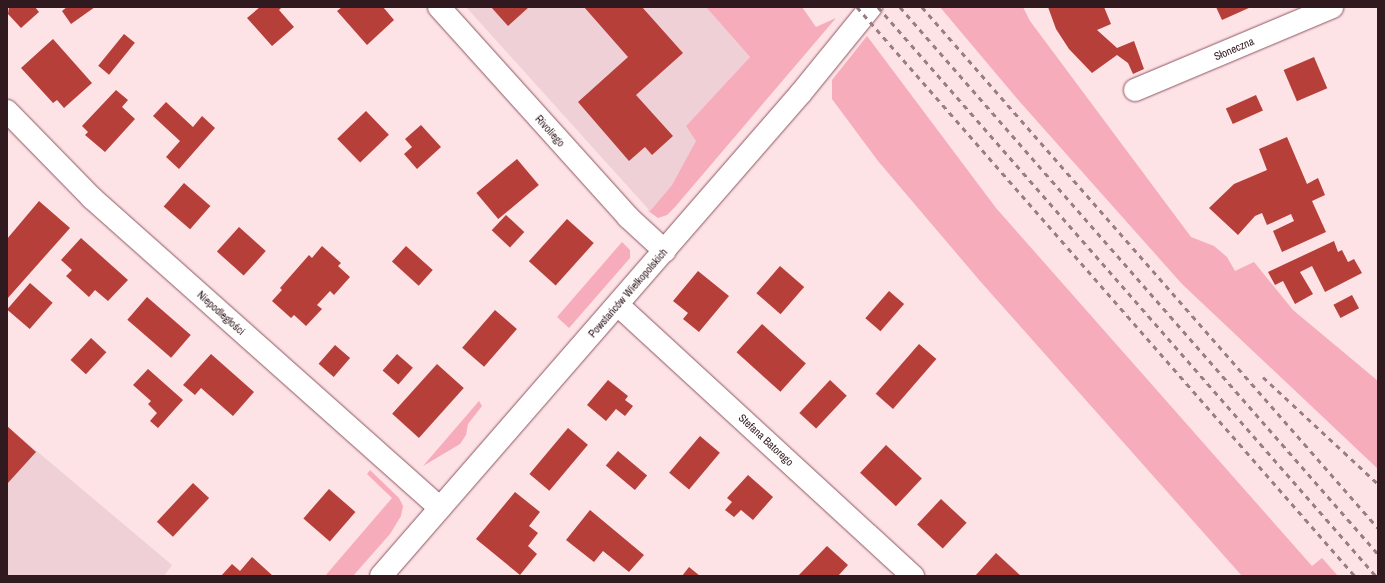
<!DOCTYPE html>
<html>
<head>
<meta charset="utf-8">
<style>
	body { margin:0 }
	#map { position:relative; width:1385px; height:583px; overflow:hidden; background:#fde2e6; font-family:"Archivo Narrow",sans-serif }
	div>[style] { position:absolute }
	.built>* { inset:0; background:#efd0d6 }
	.green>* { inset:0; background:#f6acbb }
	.building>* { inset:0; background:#b63f3a; transform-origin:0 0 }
	.roads { filter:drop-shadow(0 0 1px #8d5561) drop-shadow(0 0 1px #8d5561) }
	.minor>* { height:22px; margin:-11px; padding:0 11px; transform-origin:11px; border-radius:11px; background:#fff }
	.rail>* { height:3px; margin-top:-1.5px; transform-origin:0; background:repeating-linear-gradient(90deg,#977e83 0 5px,transparent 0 10px) }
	span { translate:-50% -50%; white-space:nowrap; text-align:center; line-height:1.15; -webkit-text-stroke:4px #fff; paint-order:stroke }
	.street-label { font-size:11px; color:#311a1f }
	.frame { position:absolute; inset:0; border:8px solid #311a1f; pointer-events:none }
</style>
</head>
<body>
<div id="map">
	<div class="built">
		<i style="clip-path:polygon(466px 7px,706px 7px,750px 57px,686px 126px,697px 141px,672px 185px,650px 211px)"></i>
		<i style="clip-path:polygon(7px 426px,172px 565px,164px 576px,7px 576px)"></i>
	</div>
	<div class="green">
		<i style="clip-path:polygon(706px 7px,802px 7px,816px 27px,836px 18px,675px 207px,667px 215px,658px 218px,647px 210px,650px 211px,672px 185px,696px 141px,686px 126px,750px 57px)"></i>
		<i style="clip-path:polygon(940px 7px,1023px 7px,1030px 21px,1191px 237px,1214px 246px,1227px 257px,1235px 271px,1254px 262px,1293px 310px,1378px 381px,1378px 469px,1182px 284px,1020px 102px)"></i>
		<i style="clip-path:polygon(867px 36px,996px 208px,1312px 566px,1322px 558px,1338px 576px,1242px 576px,980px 281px,878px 161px,832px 99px,832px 80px)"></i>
		<i style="clip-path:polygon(622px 242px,630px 250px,630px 258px,569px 328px,557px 317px)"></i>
		<i style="clip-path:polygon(479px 401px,482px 406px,468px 424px,466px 435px,460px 444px,423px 466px)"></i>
		<i style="clip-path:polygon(370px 470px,399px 498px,403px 506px,401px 516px,390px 534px,353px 576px,325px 576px,392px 498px,367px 474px)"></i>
	</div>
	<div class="building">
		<i style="clip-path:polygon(9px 7px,35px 7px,39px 12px,21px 28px,8px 14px)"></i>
		<i style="clip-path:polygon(67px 7px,95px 7px,71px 24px,62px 11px)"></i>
		<i style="clip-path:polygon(260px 7px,282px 7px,279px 10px,294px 27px,272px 46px,247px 18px)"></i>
		<i style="clip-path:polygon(342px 7px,383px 7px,394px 20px,367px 45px,337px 11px)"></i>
		<i style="clip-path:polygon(491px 7px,529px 7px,508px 26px)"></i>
		<i style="clip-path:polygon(584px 7px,642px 7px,683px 53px,636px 95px,673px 136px,652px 155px,645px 147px,629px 161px,578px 102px,628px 57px)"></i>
		<i style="clip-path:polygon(1048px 7px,1104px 7px,1111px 24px,1097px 30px,1117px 48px,1134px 41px,1144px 69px,1133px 74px,1128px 63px,1117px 55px,1092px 73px,1069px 49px,1056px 29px)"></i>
		<i style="clip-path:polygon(1216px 7px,1251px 7px,1222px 20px)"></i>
		<i style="left:124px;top:34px;width:14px;height:41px;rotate:39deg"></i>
		<i style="clip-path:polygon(53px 39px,92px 83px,64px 108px,57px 100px,53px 103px,21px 68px)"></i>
		<i style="left:1314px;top:57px;width:34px;height:33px;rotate:67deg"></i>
		<i style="clip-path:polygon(116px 90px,128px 100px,122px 107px,135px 119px,105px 152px,85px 135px,88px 132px,82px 126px)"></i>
		<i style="left:1256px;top:95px;width:17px;height:33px;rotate:66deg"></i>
		<i style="clip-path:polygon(166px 102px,193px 127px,202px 116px,215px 128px,179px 169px,166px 157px,180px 141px,153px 116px)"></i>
		<i style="left:366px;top:111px;width:33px;height:40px;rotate:46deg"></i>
		<i style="clip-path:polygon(421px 125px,441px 147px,417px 169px,404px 154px,412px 147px,405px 139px)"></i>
		<i style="clip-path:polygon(1287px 137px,1307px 184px,1318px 178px,1325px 195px,1312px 201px,1326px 232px,1282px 252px,1273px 231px,1294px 221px,1291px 214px,1267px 225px,1262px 213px,1255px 216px,1238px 235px,1209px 208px,1234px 184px,1267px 170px,1259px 149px)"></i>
		<i style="left:517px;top:159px;width:34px;height:53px;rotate:50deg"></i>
		<i style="left:184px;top:183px;width:35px;height:31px;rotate:41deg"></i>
		<i style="clip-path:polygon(39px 201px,70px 228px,7px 299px,7px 239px)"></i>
		<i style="left:506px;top:215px;width:25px;height:21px;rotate:43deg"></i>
		<i style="left:567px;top:219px;width:36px;height:57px;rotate:42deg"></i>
		<i style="left:239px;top:227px;width:36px;height:33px;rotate:42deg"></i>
		<i style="clip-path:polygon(81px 238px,128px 280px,108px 301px,95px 290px,89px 297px,66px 276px,72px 270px,61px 260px)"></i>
		<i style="clip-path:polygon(1334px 241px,1338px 252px,1342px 250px,1348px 262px,1354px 259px,1362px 273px,1325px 292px,1312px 266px,1300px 272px,1313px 294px,1295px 304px,1283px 281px,1275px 285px,1268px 272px)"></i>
		<i style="clip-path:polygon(322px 246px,341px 263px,338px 266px,350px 277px,334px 295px,330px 291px,317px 305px,322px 309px,306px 326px,294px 315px,291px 318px,272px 301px,282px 290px,280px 288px,309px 255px,312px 258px)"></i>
		<i style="left:406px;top:246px;width:36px;height:21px;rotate:42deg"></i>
		<i style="left:780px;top:266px;width:32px;height:36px;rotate:41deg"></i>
		<i style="clip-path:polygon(698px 271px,729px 296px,699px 332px,683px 319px,688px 313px,673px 301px)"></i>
		<i style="left:30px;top:283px;width:30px;height:35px;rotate:41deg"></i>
		<i style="left:889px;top:291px;width:20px;height:36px;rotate:41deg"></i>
		<i style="left:1352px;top:295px;width:15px;height:21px;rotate:62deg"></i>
		<i style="left:147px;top:297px;width:58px;height:30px;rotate:41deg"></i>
		<i style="left:495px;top:310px;width:29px;height:50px;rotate:41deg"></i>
		<i style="left:762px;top:324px;width:59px;height:38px;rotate:42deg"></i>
		<i style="left:91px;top:338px;width:21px;height:30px;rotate:43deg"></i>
		<i style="left:919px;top:344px;width:23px;height:66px;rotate:41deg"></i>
		<i style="left:335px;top:345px;width:20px;height:25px;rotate:41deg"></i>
		<i style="clip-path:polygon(211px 354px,254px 392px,233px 416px,201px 388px,195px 395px,183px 385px)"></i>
		<i style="left:397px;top:354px;width:21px;height:22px;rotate:41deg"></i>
		<i style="left:437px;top:364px;width:36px;height:67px;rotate:42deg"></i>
		<i style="clip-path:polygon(148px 369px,183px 400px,158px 428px,150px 421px,157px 413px,148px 404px,151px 401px,133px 385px)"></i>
		<i style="clip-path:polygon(608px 380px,628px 396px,625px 400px,633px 406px,625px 416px,616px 409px,606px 421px,587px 405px)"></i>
		<i style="left:830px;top:380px;width:23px;height:45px;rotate:43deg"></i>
		<i style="clip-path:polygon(7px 426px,36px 452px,7px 484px)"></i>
		<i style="left:568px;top:428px;width:26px;height:60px;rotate:40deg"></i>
		<i style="left:700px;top:436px;width:26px;height:48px;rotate:40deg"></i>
		<i style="left:886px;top:445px;width:49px;height:38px;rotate:43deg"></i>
		<i style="left:618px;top:451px;width:38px;height:19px;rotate:40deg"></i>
		<i style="clip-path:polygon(748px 475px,773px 497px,753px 520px,741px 510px,734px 517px,725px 510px,732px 502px,727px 498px)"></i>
		<i style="left:193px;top:483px;width:22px;height:53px;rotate:43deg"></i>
		<i style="left:329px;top:489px;width:35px;height:39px;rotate:41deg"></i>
		<i style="clip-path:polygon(515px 492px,540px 512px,529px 526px,538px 533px,528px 546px,537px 554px,520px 575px,476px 539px)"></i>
		<i style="left:941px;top:499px;width:35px;height:35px;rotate:43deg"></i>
		<i style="clip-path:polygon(590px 510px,644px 555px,629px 572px,603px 551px,594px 562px,566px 540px)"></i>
		<i style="clip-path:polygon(827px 546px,848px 565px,838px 576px,798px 576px)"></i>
		<i style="clip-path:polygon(996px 553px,1021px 576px,975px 576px)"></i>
		<i style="clip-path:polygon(252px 557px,273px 576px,221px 576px,232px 564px,240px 571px)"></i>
		<i style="clip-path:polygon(689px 567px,700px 576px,682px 576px)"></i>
	</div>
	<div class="roads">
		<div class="minor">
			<i style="left:439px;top:7px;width:283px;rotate:48deg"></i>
			<i style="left:628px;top:217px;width:50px;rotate:42.6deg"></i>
			<i style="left:1135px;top:90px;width:214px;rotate:-22.8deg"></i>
			<i style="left:7px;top:111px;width:122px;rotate:45.7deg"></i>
			<i style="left:92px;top:198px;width:466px;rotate:41.7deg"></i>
			<i style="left:618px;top:305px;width:401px;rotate:42.6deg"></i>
			<i style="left:381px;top:576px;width:640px;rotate:-48.99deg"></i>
			<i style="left:801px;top:93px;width:111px;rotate:-50.9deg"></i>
		</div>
	</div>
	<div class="rail">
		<i style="left:857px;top:7px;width:756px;rotate:48.81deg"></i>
		<i style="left:878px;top:7px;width:756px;rotate:48.81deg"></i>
		<i style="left:900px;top:7px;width:726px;rotate:48.85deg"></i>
		<i style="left:922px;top:7px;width:692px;rotate:48.81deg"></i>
		<i style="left:1263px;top:377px;width:157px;rotate:42.9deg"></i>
	</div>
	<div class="street-label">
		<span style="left:1234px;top:49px;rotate:-23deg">Słoneczna</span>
		<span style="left:550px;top:131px;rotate:48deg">Rivoliego</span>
		<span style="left:628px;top:293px;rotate:-49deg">Powstańców Wielkopolskich</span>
		<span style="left:221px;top:313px;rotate:42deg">Niepodległości</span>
		<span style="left:766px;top:440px;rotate:43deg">Stefana Batorego</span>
	</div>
	<div class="frame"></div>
</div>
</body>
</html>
